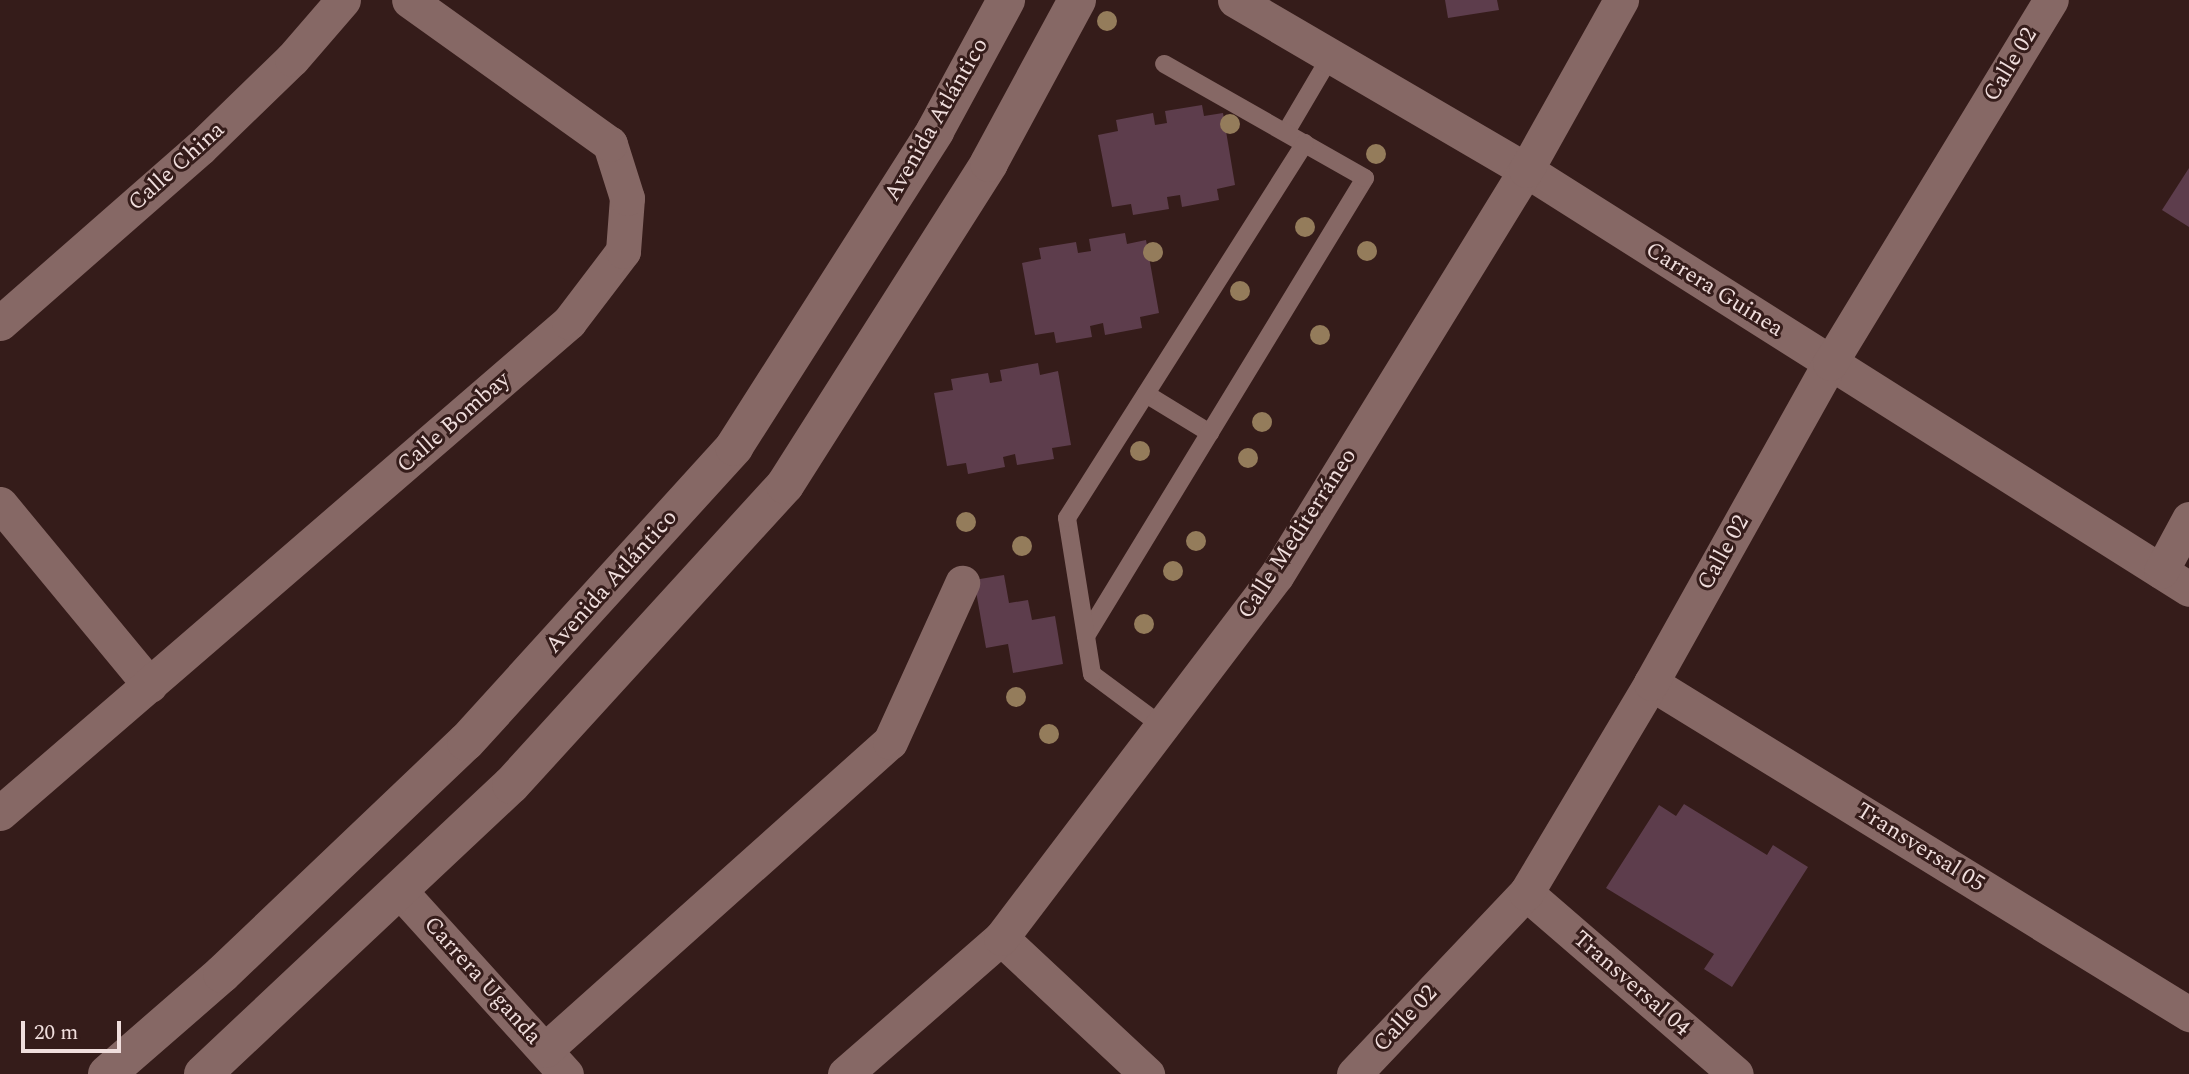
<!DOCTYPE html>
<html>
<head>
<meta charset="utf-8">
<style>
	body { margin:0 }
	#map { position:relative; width:2189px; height:1074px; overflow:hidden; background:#351c1a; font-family:Spectral,serif }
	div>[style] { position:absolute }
	.building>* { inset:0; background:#5d3d4c }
	.lane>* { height:18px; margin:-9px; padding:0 9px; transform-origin:9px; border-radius:9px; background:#866865 }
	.street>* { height:35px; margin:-17.5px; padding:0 17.5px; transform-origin:17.5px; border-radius:17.5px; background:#866865 }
	.secondary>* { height:38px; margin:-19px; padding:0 19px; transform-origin:19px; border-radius:19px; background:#866865 }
	.trees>* { width:20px; height:20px; margin:-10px; border-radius:50%; background:#947c5b }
	span { translate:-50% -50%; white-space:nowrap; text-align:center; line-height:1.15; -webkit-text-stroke:6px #351c1a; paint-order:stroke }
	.street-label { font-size:23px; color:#f0dedd }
	.scale { position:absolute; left:21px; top:1021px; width:100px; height:32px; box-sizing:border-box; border:4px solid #f0dedd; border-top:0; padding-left:9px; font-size:21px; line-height:24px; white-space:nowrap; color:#f0dedd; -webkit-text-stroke:5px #351c1a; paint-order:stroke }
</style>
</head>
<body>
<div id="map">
	<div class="building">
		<i style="clip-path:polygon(1445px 0,1497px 0,1499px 10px,1448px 18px)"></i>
		<i style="clip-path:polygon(1202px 105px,1204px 116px,1223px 113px,1235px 185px,1217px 189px,1219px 200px,1182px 207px,1180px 195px,1167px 197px,1169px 209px,1133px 215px,1131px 204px,1112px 207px,1098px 135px,1118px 131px,1116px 120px,1153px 113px,1155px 125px,1167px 123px,1165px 111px)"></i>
		<i style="clip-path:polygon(2189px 168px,2189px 227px,2162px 210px)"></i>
		<i style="clip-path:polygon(1125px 233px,1127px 244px,1146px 240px,1159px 313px,1140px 317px,1142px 328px,1105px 335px,1103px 323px,1090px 326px,1092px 337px,1056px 343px,1054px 332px,1035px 335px,1022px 263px,1041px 259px,1039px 248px,1076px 242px,1078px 253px,1091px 251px,1089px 239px)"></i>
		<i style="clip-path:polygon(1038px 363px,1040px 375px,1058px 371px,1071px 445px,1052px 448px,1054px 459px,1017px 465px,1015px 454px,1003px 457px,1005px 467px,968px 474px,966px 463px,947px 466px,934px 393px,953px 390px,951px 379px,988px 373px,990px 383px,1002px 381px,1000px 370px)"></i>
		<i style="clip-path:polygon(1004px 575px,1009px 603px,1028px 600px,1032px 620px,1055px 616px,1063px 664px,1013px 673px,1008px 644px,986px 648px,974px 580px)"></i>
		<i style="clip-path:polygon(1684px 804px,1767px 855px,1773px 845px,1808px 867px,1732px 987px,1704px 969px,1714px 954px,1606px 888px,1659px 805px,1676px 816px)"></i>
	</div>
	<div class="lane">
		<i style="left:1286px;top:132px;width:85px;rotate:-59.5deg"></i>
		<i style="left:1146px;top:394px;width:75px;rotate:31.4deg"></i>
		<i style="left:1086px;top:636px;width:536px;rotate:-58.65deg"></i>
		<i style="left:1365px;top:178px;width:231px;rotate:-150.4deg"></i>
		<i style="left:1162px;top:726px;width:87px;rotate:-143.4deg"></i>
		<i style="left:1092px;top:674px;width:158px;rotate:-99.1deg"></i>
		<i style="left:1067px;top:518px;width:444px;rotate:-57.6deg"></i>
	</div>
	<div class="street">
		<i style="left:1235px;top:0;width:337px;rotate:30.3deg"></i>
		<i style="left:1526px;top:170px;width:784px;rotate:32.29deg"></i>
		<i style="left:0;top:323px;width:266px;rotate:-41.2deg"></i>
		<i style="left:200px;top:148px;width:128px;rotate:-44.1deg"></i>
		<i style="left:292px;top:59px;width:78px;rotate:-49.2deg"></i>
		<i style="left:0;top:504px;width:235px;rotate:50.4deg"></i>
		<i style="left:2161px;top:571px;width:59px;rotate:-61.7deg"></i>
		<i style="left:1651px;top:683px;width:632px;rotate:31.6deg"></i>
		<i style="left:0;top:813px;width:752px;rotate:-40.79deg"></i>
		<i style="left:569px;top:322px;width:89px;rotate:-52.7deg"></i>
		<i style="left:623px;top:251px;width:53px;rotate:-85.7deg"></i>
		<i style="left:627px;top:198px;width:57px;rotate:-107.5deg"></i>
		<i style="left:610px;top:144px;width:247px;rotate:-144.4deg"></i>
		<i style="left:398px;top:889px;width:250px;rotate:47.8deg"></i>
		<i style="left:1526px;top:893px;width:277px;rotate:40.8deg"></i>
		<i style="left:1001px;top:938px;width:200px;rotate:43deg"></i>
		<i style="left:545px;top:1050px;width:462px;rotate:-41.8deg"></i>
		<i style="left:890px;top:742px;width:175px;rotate:-65.6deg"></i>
		<i style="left:845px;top:1074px;width:207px;rotate:-41.1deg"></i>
		<i style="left:1001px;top:938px;width:455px;rotate:-52.8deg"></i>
		<i style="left:1276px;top:576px;width:477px;rotate:-58.4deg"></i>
		<i style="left:1526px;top:170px;width:195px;rotate:-60.8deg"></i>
		<i style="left:1354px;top:1074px;width:250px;rotate:-46.5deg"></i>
		<i style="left:1526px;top:893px;width:244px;rotate:-59.2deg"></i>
		<i style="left:1651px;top:683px;width:367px;rotate:-60.8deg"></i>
		<i style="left:1830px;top:363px;width:425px;rotate:-58.7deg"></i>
	</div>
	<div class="secondary">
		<i style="left:107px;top:1074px;width:152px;rotate:-41deg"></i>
		<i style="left:222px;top:974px;width:337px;rotate:-43.6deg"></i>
		<i style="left:466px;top:742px;width:399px;rotate:-47.7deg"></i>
		<i style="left:734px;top:447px;width:375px;rotate:-57.5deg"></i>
		<i style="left:935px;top:131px;width:149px;rotate:-61.5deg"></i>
		<i style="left:203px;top:1074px;width:422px;rotate:-43.2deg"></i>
		<i style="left:511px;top:785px;width:406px;rotate:-47.6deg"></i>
		<i style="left:785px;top:485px;width:381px;rotate:-57.6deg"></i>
		<i style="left:989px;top:163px;width:185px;rotate:-61.6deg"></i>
	</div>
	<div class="trees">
		<i style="left:1107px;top:21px"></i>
		<i style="left:1230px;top:124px"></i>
		<i style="left:1376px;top:154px"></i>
		<i style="left:1305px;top:227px"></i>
		<i style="left:1367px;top:251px"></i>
		<i style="left:1153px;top:252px"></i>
		<i style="left:1240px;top:291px"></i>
		<i style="left:1320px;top:335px"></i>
		<i style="left:1262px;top:422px"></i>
		<i style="left:1140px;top:451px"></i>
		<i style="left:1248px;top:458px"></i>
		<i style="left:966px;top:522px"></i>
		<i style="left:1196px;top:541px"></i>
		<i style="left:1022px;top:546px"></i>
		<i style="left:1173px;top:571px"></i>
		<i style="left:1144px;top:624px"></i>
		<i style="left:1016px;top:697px"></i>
		<i style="left:1049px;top:734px"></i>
	</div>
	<div class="street-label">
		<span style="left:2011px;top:65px;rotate:-59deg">Calle 02</span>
		<span style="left:937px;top:120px;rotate:-60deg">Avenida Atlántico</span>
		<span style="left:177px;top:167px;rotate:-42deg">Calle China</span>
		<span style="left:1714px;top:290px;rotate:32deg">Carrera Guinea</span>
		<span style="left:454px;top:423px;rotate:-41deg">Calle Bombay</span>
		<span style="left:1298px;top:534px;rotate:-57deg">Calle Mediterráneo</span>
		<span style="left:1724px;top:553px;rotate:-61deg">Calle 02</span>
		<span style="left:612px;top:582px;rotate:-48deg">Avenida Atlántico</span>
		<span style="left:1920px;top:848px;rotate:32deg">Transversal 05</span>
		<span style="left:482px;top:981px;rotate:48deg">Carrera Uganda</span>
		<span style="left:1631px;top:984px;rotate:41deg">Transversal 04</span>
		<span style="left:1406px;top:1019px;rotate:-47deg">Calle 02</span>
	</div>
	<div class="scale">20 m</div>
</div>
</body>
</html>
